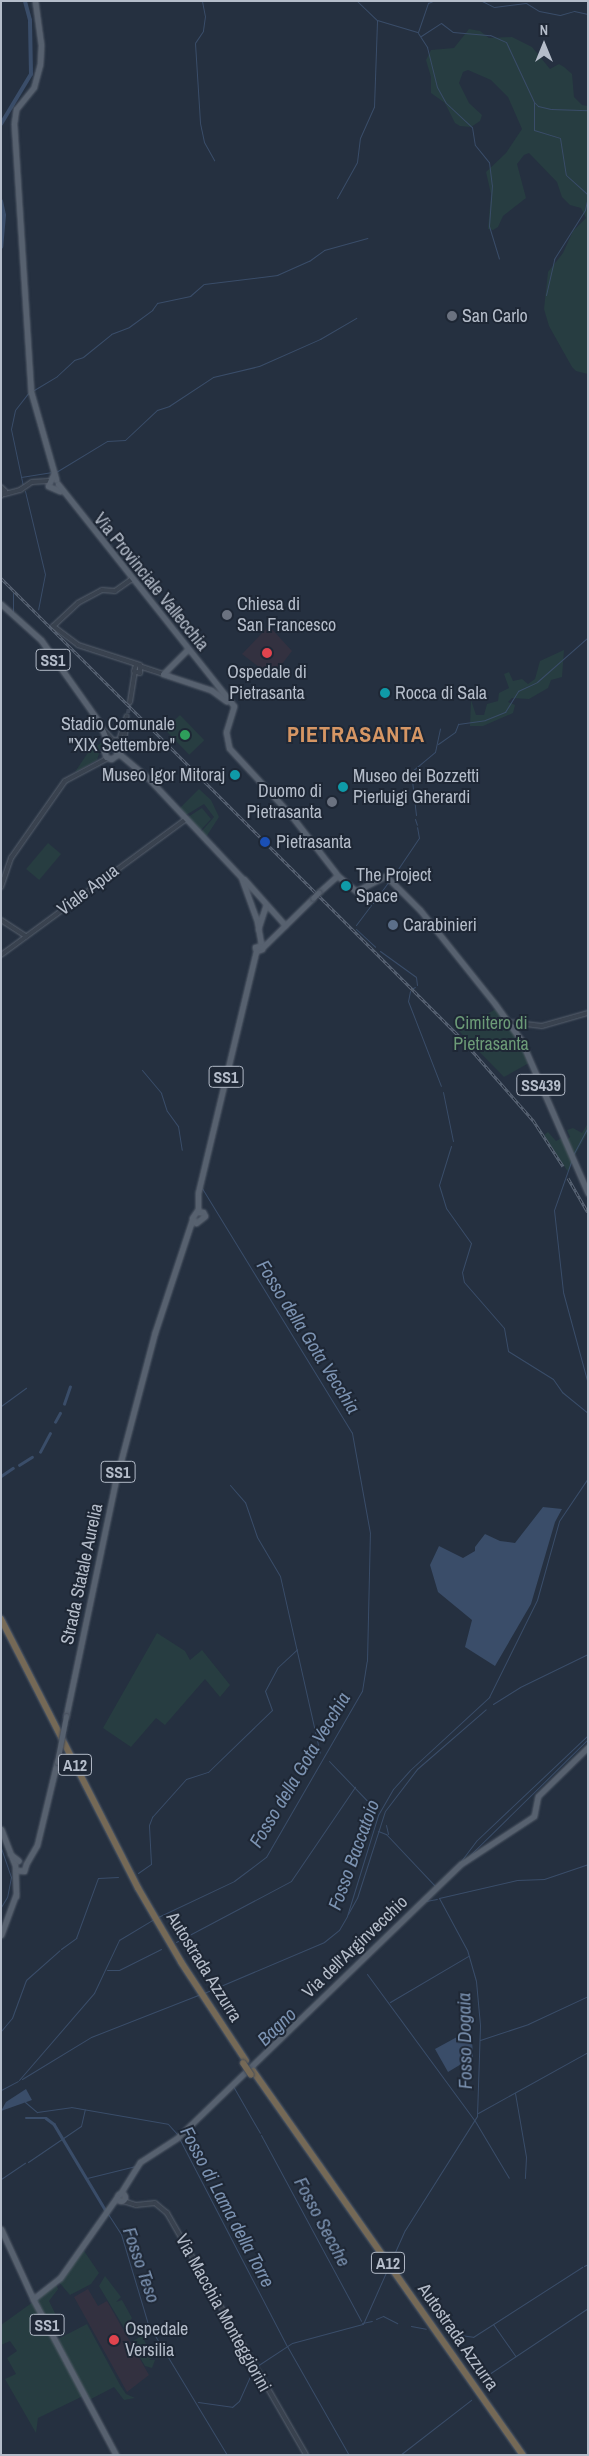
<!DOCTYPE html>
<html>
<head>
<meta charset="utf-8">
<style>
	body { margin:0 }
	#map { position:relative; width:589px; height:2456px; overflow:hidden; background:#253040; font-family:"Archivo Narrow",sans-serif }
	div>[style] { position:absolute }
	.medical>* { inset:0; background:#333140 }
	.green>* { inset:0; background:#273d41; transform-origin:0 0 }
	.water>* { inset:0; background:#3a4d69 }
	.stream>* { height:1px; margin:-0.5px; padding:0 0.5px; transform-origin:0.5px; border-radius:0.5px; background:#3a4d69 }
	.canal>* { height:2.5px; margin:-1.25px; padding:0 1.25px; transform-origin:1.25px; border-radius:1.25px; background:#3a4d69 }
	.river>* { height:4px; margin:-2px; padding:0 2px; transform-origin:2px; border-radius:2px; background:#3a4d69 }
	.minor-tunnel>* { height:4px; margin-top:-2px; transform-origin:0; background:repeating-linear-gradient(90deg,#3b4555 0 4px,transparent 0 6px) }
	.roads { filter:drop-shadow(0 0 1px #57606d) drop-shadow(0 0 1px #57606d) }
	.minor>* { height:4px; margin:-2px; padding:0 2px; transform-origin:2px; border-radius:2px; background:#39424f }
	.major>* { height:5px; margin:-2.5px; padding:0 2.5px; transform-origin:2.5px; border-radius:2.5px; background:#57616f }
	.major>.ring { margin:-2.5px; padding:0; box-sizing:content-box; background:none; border:5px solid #57616f; border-radius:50% }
	.highway>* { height:6px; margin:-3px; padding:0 3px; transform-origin:3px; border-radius:3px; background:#756956 }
	.rail>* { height:3px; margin-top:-1.5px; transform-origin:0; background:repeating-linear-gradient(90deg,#1e2735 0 4px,#5b6676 0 8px); box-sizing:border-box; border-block:1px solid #5b6676 }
	.bridges { filter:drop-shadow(0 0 1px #424b59) drop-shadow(0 0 1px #424b59) }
	.major-bridge>* { height:5px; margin:-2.5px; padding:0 2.5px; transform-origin:2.5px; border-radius:2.5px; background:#57616f }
	.highway-bridge>* { height:6px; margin:-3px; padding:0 3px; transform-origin:3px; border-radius:3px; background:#756956 }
	.dots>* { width:14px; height:14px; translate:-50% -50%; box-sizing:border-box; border:2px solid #1e2735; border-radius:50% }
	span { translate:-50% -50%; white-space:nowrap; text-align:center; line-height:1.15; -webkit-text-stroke:4px #1e2735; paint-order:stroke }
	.shield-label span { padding:1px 4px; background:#1e2735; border:1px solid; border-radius:4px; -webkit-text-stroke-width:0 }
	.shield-label { font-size:16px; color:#b5bdca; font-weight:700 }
	.poi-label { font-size:18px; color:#b5bdca }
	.left { translate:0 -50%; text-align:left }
	.right { translate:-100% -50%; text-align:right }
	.street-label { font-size:18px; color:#b5bdca }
	.park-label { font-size:18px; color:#6c9b77 }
	.water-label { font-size:19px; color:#7c93b2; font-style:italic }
	.district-label { font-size:22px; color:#d69664; font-weight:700; letter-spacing:1px }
	.frame { position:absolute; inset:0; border:2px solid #b5bdca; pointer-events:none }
	.north { position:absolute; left:519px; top:20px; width:50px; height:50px; -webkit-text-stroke:4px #1e2735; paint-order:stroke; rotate:0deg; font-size:14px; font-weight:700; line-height:20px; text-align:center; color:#b5bdca }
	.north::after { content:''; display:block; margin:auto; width:18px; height:22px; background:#b5bdca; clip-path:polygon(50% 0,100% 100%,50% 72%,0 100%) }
</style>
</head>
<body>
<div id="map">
	<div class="medical">
		<i style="clip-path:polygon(269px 626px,292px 651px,272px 677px,242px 654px)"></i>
		<i style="clip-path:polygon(88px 2289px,98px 2306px,107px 2301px,149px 2375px,127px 2392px,74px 2297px)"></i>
	</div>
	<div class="green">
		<i style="clip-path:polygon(469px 29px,480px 31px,489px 38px,512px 37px,532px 47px,550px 69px,559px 64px,564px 67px,572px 74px,574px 97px,582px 105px,588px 106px,588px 374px,576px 371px,572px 367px,549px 326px,544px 309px,548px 272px,563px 253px,573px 231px,586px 218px,581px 208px,570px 205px,562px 197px,557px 182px,529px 153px,524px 155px,517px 164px,526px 198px,503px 216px,498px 227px,493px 230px,488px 229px,491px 194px,486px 172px,506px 153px,522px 129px,508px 97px,491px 80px,468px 70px,463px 72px,459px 83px,469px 103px,482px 115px,480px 121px,471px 127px,460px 126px,455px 123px,445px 103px,431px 93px,431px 77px,426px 60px,431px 50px,454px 48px)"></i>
		<i style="clip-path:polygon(564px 650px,562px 677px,551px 680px,548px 688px,529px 699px,512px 698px,508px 702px,515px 705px,513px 713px,483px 726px,470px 726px,471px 700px,476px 715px,484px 715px,487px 704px,498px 701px,499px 693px,509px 688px,504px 674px,509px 672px,513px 681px,522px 679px,528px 684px,535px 679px,540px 661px)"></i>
		<i style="left:180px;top:715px;width:35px;height:21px;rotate:46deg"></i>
		<i style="clip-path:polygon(103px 741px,97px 760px,75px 772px,87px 754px)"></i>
		<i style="clip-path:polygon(199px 789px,211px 800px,219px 817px,206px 837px,201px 832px,214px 817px,204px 804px,186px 815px,180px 808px)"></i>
		<i style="clip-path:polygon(202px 808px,211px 819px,200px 831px,188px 817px)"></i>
		<i style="left:48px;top:843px;width:17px;height:34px;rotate:40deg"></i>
		<i style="clip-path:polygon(496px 1009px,514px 1033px,529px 1063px,504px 1077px,458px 1030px)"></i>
		<i style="clip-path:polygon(588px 1123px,588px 1132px,574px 1157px,566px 1141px,570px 1137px,567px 1130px,573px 1128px,582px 1133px)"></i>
		<i style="clip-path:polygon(548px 1132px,556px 1141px,562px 1138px,572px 1162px,568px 1172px,544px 1135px)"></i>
		<i style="clip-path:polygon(157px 1633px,185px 1651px,190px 1660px,202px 1650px,230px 1685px,220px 1697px,205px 1679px,165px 1725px,156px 1718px,131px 1747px,103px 1728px)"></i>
		<i style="clip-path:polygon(82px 2248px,99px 2273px,91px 2284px,70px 2295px,58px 2281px)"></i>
		<i style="clip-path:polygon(105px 2276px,121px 2297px,116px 2302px,122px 2300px,132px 2318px,128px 2323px,134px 2322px,135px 2326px,126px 2331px,99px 2286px)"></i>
		<i style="clip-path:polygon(56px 2283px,58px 2289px,49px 2301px,65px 2334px,57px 2337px,36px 2298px)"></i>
		<i style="clip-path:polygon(33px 2302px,83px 2396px,38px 2418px,36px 2433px,5px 2379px,16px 2374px,7px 2358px,17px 2351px,10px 2341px,1px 2345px,1px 2325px)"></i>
		<i style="clip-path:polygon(87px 2324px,120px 2385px,126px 2394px,135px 2398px,124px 2400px,114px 2387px,89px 2400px,58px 2339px)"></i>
		<i style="clip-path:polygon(142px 2336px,153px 2357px,149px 2360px,155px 2360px,152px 2368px,145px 2366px,131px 2342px)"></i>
	</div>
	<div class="water">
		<i style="clip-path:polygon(543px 1507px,562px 1509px,555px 1522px,531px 1604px,495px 1666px,465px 1647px,472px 1620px,438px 1592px,430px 1565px,439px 1546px,463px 1558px,475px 1551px,475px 1547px,485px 1534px,500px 1541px,515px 1543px)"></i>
		<i style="clip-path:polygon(457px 2037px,472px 2039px,473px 2057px,448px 2072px,435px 2049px)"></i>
		<i style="clip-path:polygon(26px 2089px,32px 2100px,1px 2111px,6px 2102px)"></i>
	</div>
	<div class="stream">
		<i style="left:202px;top:1px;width:15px;rotate:79deg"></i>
		<i style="left:205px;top:16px;width:15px;rotate:98deg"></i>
		<i style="left:203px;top:31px;width:14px;rotate:124deg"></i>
		<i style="left:195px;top:43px;width:80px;rotate:86.4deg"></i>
		<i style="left:200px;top:123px;width:19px;rotate:78deg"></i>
		<i style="left:204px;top:142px;width:21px;rotate:61deg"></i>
		<i style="left:357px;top:1px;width:28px;rotate:44deg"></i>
		<i style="left:377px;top:20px;width:42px;rotate:16.7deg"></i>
		<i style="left:482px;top:1px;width:13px;rotate:27deg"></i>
		<i style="left:494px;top:7px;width:32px;rotate:-7deg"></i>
		<i style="left:526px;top:3px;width:15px;rotate:32deg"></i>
		<i style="left:539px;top:11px;width:21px;rotate:11deg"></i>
		<i style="left:560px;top:15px;width:15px;rotate:-16deg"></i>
		<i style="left:574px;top:11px;width:14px;rotate:12deg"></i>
		<i style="left:418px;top:32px;width:31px;rotate:-71deg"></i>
		<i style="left:428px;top:3px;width:5px;rotate:-22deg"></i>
		<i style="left:418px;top:33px;width:17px;rotate:57deg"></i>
		<i style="left:427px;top:47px;width:41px;rotate:76deg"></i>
		<i style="left:437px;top:87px;width:18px;rotate:61deg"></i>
		<i style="left:446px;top:103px;width:35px;rotate:43deg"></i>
		<i style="left:472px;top:127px;width:18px;rotate:81deg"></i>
		<i style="left:475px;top:145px;width:22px;rotate:51deg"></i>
		<i style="left:489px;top:162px;width:23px;rotate:83deg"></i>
		<i style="left:492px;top:185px;width:41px;rotate:94.2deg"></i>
		<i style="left:489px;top:226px;width:34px;rotate:73deg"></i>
		<i style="left:421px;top:36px;width:24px;rotate:-33deg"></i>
		<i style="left:441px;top:23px;width:15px;rotate:37deg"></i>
		<i style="left:453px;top:32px;width:37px;rotate:5deg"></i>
		<i style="left:490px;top:35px;width:17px;rotate:24deg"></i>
		<i style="left:506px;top:42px;width:66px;rotate:65deg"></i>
		<i style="left:534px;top:102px;width:28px;rotate:90deg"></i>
		<i style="left:534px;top:130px;width:27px;rotate:17deg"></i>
		<i style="left:560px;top:138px;width:37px;rotate:81deg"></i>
		<i style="left:566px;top:175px;width:30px;rotate:42deg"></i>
		<i style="left:534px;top:102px;width:6px;rotate:45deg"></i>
		<i style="left:538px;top:106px;width:13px;rotate:13deg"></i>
		<i style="left:551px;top:109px;width:37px;rotate:2deg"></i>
		<i style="left:337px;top:198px;width:41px;rotate:-60.9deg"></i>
		<i style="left:357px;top:162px;width:24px;rotate:-83deg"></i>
		<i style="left:360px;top:138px;width:34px;rotate:-66deg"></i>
		<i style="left:374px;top:107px;width:87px;rotate:-88deg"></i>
		<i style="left:546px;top:295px;width:37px;rotate:-77deg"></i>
		<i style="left:554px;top:259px;width:58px;rotate:-57.7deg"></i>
		<i style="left:585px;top:210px;width:14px;rotate:-78deg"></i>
		<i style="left:34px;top:390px;width:27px;rotate:-31deg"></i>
		<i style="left:57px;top:376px;width:23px;rotate:-43deg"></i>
		<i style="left:74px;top:360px;width:9px;rotate:-18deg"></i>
		<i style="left:83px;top:357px;width:36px;rotate:-39deg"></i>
		<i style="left:111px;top:334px;width:19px;rotate:-21deg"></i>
		<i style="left:129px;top:327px;width:29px;rotate:-36deg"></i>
		<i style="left:152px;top:310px;width:9px;rotate:-54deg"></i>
		<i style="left:157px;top:303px;width:34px;rotate:-12deg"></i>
		<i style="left:190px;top:296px;width:18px;rotate:-41deg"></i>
		<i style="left:204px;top:284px;width:74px;rotate:-7deg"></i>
		<i style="left:277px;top:275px;width:35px;rotate:-24deg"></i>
		<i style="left:309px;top:261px;width:19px;rotate:-36deg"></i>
		<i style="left:324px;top:250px;width:45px;rotate:-15.6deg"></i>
		<i style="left:56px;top:472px;width:60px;rotate:-31.3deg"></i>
		<i style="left:107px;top:441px;width:18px;rotate:-3deg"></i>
		<i style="left:125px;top:440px;width:44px;rotate:-43.2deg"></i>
		<i style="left:157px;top:410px;width:13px;rotate:-18deg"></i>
		<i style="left:169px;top:406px;width:53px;rotate:-33.4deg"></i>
		<i style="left:213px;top:377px;width:47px;rotate:-13.4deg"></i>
		<i style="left:259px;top:366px;width:67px;rotate:-23.9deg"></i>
		<i style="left:320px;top:339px;width:42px;rotate:-30.3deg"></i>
		<i style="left:21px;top:477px;width:30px;rotate:-9deg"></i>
		<i style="left:23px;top:486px;width:58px;rotate:-101.9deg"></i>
		<i style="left:11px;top:429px;width:19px;rotate:-78deg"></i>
		<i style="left:15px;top:410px;width:23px;rotate:-52deg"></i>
		<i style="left:25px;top:491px;width:85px;rotate:76.5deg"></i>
		<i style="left:45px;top:574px;width:36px;rotate:101deg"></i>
		<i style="left:13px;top:613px;width:20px;rotate:-90deg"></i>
		<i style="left:438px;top:744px;width:21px;rotate:-35deg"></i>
		<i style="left:455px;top:732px;width:9px;rotate:-69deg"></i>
		<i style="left:458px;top:724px;width:27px;rotate:-8deg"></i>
		<i style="left:485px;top:720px;width:22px;rotate:-22deg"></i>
		<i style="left:505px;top:712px;width:25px;rotate:-58deg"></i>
		<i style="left:518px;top:691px;width:21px;rotate:-25deg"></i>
		<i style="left:537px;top:682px;width:68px;rotate:-41.4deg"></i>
		<i style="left:416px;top:815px;width:43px;rotate:-96.6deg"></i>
		<i style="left:411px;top:772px;width:31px;rotate:-40deg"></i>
		<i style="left:435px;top:752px;width:24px;rotate:-78deg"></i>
		<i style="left:415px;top:819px;width:6px;rotate:72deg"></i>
		<i style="left:398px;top:869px;width:37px;rotate:-56deg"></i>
		<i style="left:419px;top:838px;width:11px;rotate:-100deg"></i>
		<i style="left:373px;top:903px;width:26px;rotate:-54deg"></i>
		<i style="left:356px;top:925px;width:25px;rotate:-53deg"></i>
		<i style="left:356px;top:929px;width:26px;rotate:43deg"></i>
		<i style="left:380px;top:951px;width:44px;rotate:35.8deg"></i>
		<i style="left:416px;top:977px;width:8px;rotate:83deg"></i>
		<i style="left:413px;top:988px;width:2px;rotate:-27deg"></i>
		<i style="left:410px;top:991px;width:10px;rotate:101deg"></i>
		<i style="left:408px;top:1001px;width:91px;rotate:68.8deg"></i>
		<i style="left:142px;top:1070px;width:30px;rotate:50deg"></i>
		<i style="left:161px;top:1093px;width:19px;rotate:72deg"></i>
		<i style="left:167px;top:1111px;width:19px;rotate:54deg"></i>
		<i style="left:178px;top:1126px;width:24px;rotate:81deg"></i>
		<i style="left:443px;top:1092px;width:50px;rotate:78.5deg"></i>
		<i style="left:451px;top:1146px;width:41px;rotate:107.1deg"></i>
		<i style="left:439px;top:1185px;width:24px;rotate:73deg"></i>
		<i style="left:446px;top:1208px;width:43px;rotate:54.5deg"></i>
		<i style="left:471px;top:1243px;width:30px;rotate:107deg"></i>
		<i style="left:462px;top:1272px;width:10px;rotate:79deg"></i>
		<i style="left:464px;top:1282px;width:61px;rotate:49deg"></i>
		<i style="left:504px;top:1328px;width:23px;rotate:80deg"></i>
		<i style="left:508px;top:1351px;width:53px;rotate:31.9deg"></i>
		<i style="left:553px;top:1379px;width:16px;rotate:55deg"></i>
		<i style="left:562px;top:1392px;width:33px;rotate:39deg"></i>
		<i style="left:573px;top:1155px;width:32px;rotate:-62deg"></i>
		<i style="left:572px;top:1159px;width:54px;rotate:109.4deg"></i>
		<i style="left:554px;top:1210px;width:82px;rotate:83.7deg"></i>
		<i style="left:563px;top:1292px;width:95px;rotate:74.8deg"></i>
		<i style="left:1px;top:1406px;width:31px;rotate:-36deg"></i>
		<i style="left:230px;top:1485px;width:23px;rotate:49deg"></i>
		<i style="left:245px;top:1502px;width:37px;rotate:71deg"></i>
		<i style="left:257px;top:1537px;width:45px;rotate:59.5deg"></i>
		<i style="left:280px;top:1576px;width:181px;rotate:77.3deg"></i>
		<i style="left:493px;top:1704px;width:32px;rotate:-32deg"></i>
		<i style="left:520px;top:1687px;width:76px;rotate:-25.9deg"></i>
		<i style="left:329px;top:1761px;width:66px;rotate:46.2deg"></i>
		<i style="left:386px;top:1825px;width:9px;rotate:77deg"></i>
		<i style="left:378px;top:1831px;width:9px;rotate:21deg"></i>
		<i style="left:386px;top:1834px;width:71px;rotate:46.7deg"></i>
		<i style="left:1px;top:1848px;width:31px;rotate:71deg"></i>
		<i style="left:11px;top:1877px;width:20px;rotate:101deg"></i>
		<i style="left:7px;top:1897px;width:12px;rotate:121deg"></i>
		<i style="left:469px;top:1856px;width:167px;rotate:-44.5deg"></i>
		<i style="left:461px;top:1861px;width:26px;rotate:-53deg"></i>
		<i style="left:477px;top:1840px;width:153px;rotate:-43.4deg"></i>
		<i style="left:138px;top:1873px;width:16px;rotate:-35deg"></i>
		<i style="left:151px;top:1864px;width:39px;rotate:-93deg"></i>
		<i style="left:149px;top:1825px;width:9px;rotate:-69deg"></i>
		<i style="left:152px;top:1817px;width:51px;rotate:-48.2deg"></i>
		<i style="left:186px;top:1779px;width:23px;rotate:-18deg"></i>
		<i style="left:208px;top:1772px;width:89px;rotate:-44.1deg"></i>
		<i style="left:272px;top:1710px;width:20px;rotate:-110deg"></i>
		<i style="left:265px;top:1691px;width:27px;rotate:-62deg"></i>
		<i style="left:278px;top:1667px;width:26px;rotate:-43deg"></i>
		<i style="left:426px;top:1901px;width:11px;rotate:-10deg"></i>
		<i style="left:348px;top:1914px;width:18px;rotate:-61deg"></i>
		<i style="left:357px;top:1898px;width:91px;rotate:-72.2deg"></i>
		<i style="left:385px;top:1811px;width:53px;rotate:-52.7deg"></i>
		<i style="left:417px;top:1769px;width:91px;rotate:-41deg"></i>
		<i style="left:158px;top:1917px;width:84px;rotate:-25.3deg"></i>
		<i style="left:234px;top:1881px;width:40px;rotate:-37deg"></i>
		<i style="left:266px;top:1857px;width:192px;rotate:-60deg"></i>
		<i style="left:362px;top:1691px;width:30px;rotate:-81deg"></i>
		<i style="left:367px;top:1661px;width:128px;rotate:-88.7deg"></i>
		<i style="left:370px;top:1533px;width:102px;rotate:-100.2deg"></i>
		<i style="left:352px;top:1433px;width:287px;rotate:-121.5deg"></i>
		<i style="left:176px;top:1942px;width:130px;rotate:-27.9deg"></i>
		<i style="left:291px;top:1881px;width:114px;rotate:-55.8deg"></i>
		<i style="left:61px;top:1949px;width:19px;rotate:-36deg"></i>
		<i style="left:76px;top:1938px;width:64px;rotate:-69.9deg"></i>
		<i style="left:98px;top:1878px;width:20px;rotate:-3deg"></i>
		<i style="left:107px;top:1970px;width:12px"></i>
		<i style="left:119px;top:1970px;width:47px;rotate:-26.6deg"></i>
		<i style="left:367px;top:1974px;width:182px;rotate:53.7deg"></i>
		<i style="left:475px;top:2121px;width:66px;rotate:59.2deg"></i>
		<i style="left:204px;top:1993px;width:130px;rotate:-23deg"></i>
		<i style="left:324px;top:1942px;width:19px;rotate:-39deg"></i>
		<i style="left:339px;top:1930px;width:16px;rotate:-60deg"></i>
		<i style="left:347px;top:1916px;width:106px;rotate:-72.9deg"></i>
		<i style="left:378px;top:1815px;width:30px;rotate:-60deg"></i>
		<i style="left:393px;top:1789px;width:25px;rotate:-48deg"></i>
		<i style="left:410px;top:1770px;width:108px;rotate:-42.7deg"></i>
		<i style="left:489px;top:1697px;width:108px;rotate:-63.7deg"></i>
		<i style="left:537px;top:1600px;width:82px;rotate:-74.4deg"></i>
		<i style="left:559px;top:1521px;width:52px;rotate:-56deg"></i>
		<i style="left:390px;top:2002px;width:91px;rotate:-30.5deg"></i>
		<i style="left:1px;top:2031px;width:17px;rotate:-50deg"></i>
		<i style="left:12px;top:2018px;width:40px;rotate:-69.8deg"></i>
		<i style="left:26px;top:1980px;width:45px;rotate:-41.4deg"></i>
		<i style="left:480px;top:2040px;width:51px;rotate:-18.4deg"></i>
		<i style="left:528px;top:2024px;width:66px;rotate:-25deg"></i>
		<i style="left:22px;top:2079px;width:81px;rotate:-31.3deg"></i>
		<i style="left:91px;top:2037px;width:115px;rotate:-21.4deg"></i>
		<i style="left:19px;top:2080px;width:115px;rotate:-49.2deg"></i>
		<i style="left:94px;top:1993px;width:59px;rotate:-64.7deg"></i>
		<i style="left:119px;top:1940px;width:41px;rotate:-31deg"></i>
		<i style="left:233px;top:2086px;width:54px;rotate:60.1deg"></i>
		<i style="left:1px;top:2090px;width:19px;rotate:-28deg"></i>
		<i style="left:515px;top:2093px;width:65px;rotate:80.2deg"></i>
		<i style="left:526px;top:2157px;width:21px;rotate:93deg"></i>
		<i style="left:25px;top:2102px;width:16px;rotate:40deg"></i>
		<i style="left:37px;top:2112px;width:34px;rotate:-8deg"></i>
		<i style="left:71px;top:2107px;width:98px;rotate:9.9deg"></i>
		<i style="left:168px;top:2124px;width:15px;rotate:48deg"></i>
		<i style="left:478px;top:2113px;width:126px;rotate:-29deg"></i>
		<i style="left:261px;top:2135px;width:211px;rotate:61.7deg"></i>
		<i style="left:179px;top:2138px;width:234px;rotate:62.6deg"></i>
		<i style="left:287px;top:2346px;width:125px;rotate:60.4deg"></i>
		<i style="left:28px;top:2162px;width:64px;rotate:-34.2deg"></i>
		<i style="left:81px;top:2126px;width:17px;rotate:-77deg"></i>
		<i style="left:87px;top:2178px;width:49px;rotate:-14deg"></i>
		<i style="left:1px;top:2179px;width:29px;rotate:-34deg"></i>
		<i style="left:108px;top:2214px;width:24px;rotate:57deg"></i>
		<i style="left:121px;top:2234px;width:94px;rotate:73.3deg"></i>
		<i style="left:148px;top:2324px;width:153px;rotate:58.9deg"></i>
		<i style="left:391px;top:2261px;width:34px;rotate:-66deg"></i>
		<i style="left:405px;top:2230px;width:135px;rotate:-57.7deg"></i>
		<i style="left:477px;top:2116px;width:91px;rotate:-88.1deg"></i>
		<i style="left:480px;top:2025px;width:44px;rotate:-95.2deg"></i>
		<i style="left:476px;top:1981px;width:32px;rotate:-106deg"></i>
		<i style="left:467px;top:1950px;width:59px;rotate:-118.3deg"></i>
		<i style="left:439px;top:1898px;width:80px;rotate:-13deg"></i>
		<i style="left:517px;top:1880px;width:27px;rotate:-2deg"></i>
		<i style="left:544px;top:1879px;width:46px;rotate:-18.8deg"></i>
		<i style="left:584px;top:2266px;width:4px;rotate:-27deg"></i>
		<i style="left:376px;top:2319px;width:8px;rotate:-23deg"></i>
		<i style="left:383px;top:2316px;width:16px;rotate:27deg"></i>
		<i style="left:362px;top:2323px;width:10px;rotate:-11deg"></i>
		<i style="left:493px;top:2324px;width:39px;rotate:55deg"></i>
		<i style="left:411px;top:2326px;width:15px;rotate:11deg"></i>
		<i style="left:446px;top:2333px;width:27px;rotate:8deg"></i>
		<i style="left:473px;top:2337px;width:130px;rotate:-32.7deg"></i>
		<i style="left:257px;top:2366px;width:42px;rotate:-33.3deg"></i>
		<i style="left:292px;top:2343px;width:73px;rotate:-15deg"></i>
		<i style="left:363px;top:2324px;width:59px;rotate:-66deg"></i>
		<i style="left:486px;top:2386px;width:12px;rotate:-76deg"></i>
		<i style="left:489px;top:2374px;width:119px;rotate:-33.7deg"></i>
		<i style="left:198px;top:2402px;width:34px;rotate:8deg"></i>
		<i style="left:232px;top:2407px;width:9px;rotate:-41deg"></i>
		<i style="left:239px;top:2401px;width:36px;rotate:-66deg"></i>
		<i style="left:400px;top:2455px;width:90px;rotate:-37.8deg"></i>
	</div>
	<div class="canal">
		<i style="left:64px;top:1404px;width:18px;rotate:-71deg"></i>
		<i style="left:55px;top:1422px;width:10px;rotate:-61deg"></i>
		<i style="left:40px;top:1452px;width:21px;rotate:-62deg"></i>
		<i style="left:19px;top:1465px;width:15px;rotate:-32deg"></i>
		<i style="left:1px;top:1476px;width:14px;rotate:-34deg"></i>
		<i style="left:26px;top:2118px;width:20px"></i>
		<i style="left:46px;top:2118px;width:10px;rotate:37deg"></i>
		<i style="left:54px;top:2124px;width:101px;rotate:59.1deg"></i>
	</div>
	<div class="river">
		<i style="left:1px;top:124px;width:58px;rotate:-59deg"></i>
		<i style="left:31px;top:74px;width:54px;rotate:-91.1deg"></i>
		<i style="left:30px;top:20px;width:20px;rotate:-105deg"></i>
		<i style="left:1px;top:201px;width:14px;rotate:78deg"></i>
		<i style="left:4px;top:215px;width:32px;rotate:95deg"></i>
	</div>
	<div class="minor-tunnel">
		<i style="left:128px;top:713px;width:11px;rotate:-80deg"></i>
	</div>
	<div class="roads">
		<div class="minor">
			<i style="left:1px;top:487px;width:6px;rotate:45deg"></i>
			<i style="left:5px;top:491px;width:6px;rotate:129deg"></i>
			<i style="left:5px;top:494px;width:16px;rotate:-15deg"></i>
			<i style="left:20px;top:490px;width:14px;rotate:-34deg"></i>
			<i style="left:32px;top:482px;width:16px;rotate:-4deg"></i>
			<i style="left:132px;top:579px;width:21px;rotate:145deg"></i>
			<i style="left:115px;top:591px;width:13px;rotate:-176deg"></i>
			<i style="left:102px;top:590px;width:27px;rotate:152deg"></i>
			<i style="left:78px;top:603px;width:34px;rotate:137deg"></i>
			<i style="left:53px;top:626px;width:31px;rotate:37deg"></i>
			<i style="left:78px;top:645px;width:65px;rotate:17.9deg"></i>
			<i style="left:140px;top:665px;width:8px;rotate:90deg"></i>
			<i style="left:140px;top:673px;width:6px;rotate:-162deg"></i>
			<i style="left:134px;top:671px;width:6px;rotate:-72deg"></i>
			<i style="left:142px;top:667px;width:22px;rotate:18deg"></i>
			<i style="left:130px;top:702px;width:30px;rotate:-81deg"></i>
			<i style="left:103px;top:729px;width:15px;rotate:48deg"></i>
			<i style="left:113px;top:740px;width:6px"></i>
			<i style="left:119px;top:740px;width:25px;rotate:-72deg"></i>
			<i style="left:117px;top:750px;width:11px;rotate:-52deg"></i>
			<i style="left:124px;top:741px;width:15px;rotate:-82deg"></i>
			<i style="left:1px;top:887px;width:31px;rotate:-71deg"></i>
			<i style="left:11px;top:858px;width:94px;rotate:-55deg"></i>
			<i style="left:65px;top:781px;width:49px;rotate:-28.1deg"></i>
			<i style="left:1px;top:920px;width:30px;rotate:33deg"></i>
			<i style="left:1px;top:955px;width:230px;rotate:-36.3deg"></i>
			<i style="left:509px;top:1022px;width:33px;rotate:7deg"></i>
			<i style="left:542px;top:1026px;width:48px;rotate:-15.8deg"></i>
			<i style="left:123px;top:2201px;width:14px;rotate:17deg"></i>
			<i style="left:136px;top:2205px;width:19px;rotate:-6deg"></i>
			<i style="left:155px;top:2203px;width:16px;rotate:40deg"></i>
			<i style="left:167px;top:2213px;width:279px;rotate:60.1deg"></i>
		</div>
		<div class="major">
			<i style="left:35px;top:1px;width:44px;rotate:82.2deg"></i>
			<i style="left:41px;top:45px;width:19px;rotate:93deg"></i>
			<i style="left:40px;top:64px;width:24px;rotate:105deg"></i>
			<i style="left:34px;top:87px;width:28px;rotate:129deg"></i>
			<i style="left:16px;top:109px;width:15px;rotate:98deg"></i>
			<i style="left:14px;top:124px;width:269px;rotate:86.4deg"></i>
			<i style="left:31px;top:392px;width:91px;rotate:74deg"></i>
			<i style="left:54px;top:473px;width:14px;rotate:115deg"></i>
			<i style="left:48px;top:486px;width:13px;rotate:23deg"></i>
			<i style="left:58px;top:484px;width:283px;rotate:51.6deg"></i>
			<i style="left:234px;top:706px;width:27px;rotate:107deg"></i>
			<i style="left:226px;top:732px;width:16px;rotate:79deg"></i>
			<i style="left:229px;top:748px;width:90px;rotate:47.3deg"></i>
			<i style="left:290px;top:814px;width:75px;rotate:52.1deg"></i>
			<i style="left:1px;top:604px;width:54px;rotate:42deg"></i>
			<i style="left:41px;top:640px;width:100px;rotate:54.7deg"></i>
			<i style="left:99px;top:722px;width:23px;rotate:67deg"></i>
			<i style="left:108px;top:743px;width:9px;rotate:32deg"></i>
			<i style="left:116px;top:748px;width:7px;rotate:82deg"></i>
			<i style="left:117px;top:755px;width:7px;rotate:146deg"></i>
			<i style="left:111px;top:759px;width:5px;rotate:-158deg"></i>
			<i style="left:106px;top:757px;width:6px;rotate:-108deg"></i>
			<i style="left:104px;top:751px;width:9px;rotate:-41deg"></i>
			<i style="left:188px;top:649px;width:35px;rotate:135deg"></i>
			<i style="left:163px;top:674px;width:51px;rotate:18.4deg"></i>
			<i style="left:211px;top:690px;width:19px;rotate:36deg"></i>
			<i style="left:117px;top:752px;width:40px;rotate:40deg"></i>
			<i style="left:148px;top:778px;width:136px;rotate:46.8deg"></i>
			<i style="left:241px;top:877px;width:47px;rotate:70deg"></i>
			<i style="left:257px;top:921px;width:28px;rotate:80deg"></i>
			<i style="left:262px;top:949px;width:6px;rotate:162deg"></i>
			<i style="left:256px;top:951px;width:4px;rotate:-104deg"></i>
			<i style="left:255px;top:947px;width:5px;rotate:-11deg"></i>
			<i style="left:338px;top:876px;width:23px;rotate:40deg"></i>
			<i style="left:356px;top:891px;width:34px;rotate:-27deg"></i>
			<i style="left:386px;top:876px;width:48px;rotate:45deg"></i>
			<i style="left:420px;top:910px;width:120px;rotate:51.4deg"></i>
			<i style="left:495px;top:1004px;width:44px;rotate:54.2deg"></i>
			<i style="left:521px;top:1040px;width:167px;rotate:66.4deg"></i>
			<i style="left:244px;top:879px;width:62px;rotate:48.3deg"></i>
			<i style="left:319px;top:892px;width:25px;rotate:-42deg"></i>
			<i style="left:258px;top:929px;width:25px;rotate:-72deg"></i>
			<i style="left:262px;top:948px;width:71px;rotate:-44.4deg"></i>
			<i style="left:197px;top:1212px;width:6px"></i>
			<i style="left:203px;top:1212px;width:4px;rotate:63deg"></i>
			<i style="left:205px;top:1216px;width:11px;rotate:142deg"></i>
			<i style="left:196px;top:1223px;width:6px;rotate:-129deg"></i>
			<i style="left:192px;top:1218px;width:11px;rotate:-56deg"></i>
			<i style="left:198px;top:1209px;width:16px;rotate:-90deg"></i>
			<i style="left:198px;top:1193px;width:249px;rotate:-76.5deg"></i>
			<i style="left:66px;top:1716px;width:238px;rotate:-78.1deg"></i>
			<i style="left:115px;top:1483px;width:156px;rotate:-75.2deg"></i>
			<i style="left:155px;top:1332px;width:118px;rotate:-71.7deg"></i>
			<i style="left:1px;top:1829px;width:39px;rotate:69deg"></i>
			<i style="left:15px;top:1865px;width:31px;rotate:88deg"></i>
			<i style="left:10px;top:1854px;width:11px;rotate:38deg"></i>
			<i style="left:26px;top:1864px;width:22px;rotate:-60deg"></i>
			<i style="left:37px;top:1845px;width:85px;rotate:-76.5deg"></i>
			<i style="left:16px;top:1870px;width:8px;rotate:7deg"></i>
			<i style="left:24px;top:1871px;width:7px;rotate:-74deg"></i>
			<i style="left:1px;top:1935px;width:44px;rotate:-69.9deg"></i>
			<i class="ring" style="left:117px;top:2193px;width:3px;height:3px"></i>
			<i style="left:120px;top:2194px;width:38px;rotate:-58deg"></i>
			<i style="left:140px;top:2162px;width:44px;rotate:-33deg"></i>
			<i style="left:177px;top:2138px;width:395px;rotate:-44deg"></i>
			<i style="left:461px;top:1864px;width:87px;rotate:-33.3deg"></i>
			<i style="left:534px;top:1816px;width:20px;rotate:-79deg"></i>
			<i style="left:538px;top:1796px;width:70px;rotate:-44.4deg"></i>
			<i style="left:1px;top:2229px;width:77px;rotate:65.4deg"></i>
			<i style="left:33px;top:2299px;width:177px;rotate:62deg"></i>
			<i style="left:33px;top:2299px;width:34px;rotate:-38deg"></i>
			<i style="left:60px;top:2278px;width:99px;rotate:-54.9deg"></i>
		</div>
		<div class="highway">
			<i style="left:1px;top:1619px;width:302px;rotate:63deg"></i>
			<i style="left:138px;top:1888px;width:86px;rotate:59.8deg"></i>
			<i style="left:181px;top:1962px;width:118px;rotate:56.7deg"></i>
			<i style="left:253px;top:2071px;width:469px;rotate:54.9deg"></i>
		</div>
	</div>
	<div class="rail">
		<i style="left:1px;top:578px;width:649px;rotate:45deg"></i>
		<i style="left:460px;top:1037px;width:111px;rotate:48.7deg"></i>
		<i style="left:533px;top:1120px;width:55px;rotate:56.9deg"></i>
		<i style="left:568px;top:1178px;width:39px;rotate:60deg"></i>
	</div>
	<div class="bridges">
		<div class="major-bridge">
			<i style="left:313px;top:898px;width:8px;rotate:-45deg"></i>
			<i style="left:57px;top:1762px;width:47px;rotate:-78.9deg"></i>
		</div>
		<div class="highway-bridge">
			<i style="left:243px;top:2063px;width:14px;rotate:56deg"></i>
		</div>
	</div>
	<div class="dots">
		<i style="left:452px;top:316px;background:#6b7280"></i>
		<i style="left:227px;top:615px;background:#6b7280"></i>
		<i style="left:267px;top:653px;background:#e0444e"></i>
		<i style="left:385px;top:693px;background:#0f9aa8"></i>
		<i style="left:185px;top:735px;background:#2e9e5b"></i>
		<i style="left:235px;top:775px;background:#0f9aa8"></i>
		<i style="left:343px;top:787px;background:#0f9aa8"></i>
		<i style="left:332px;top:802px;background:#6b7280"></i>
		<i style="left:265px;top:842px;background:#1a4fb4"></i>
		<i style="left:346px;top:886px;background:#0f9aa8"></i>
		<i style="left:393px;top:925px;background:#5c6f8a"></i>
		<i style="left:114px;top:2340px;background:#e0444e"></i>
	</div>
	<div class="shield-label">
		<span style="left:53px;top:660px">SS1</span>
		<span style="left:226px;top:1077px">SS1</span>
		<span style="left:541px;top:1085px">SS439</span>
		<span style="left:118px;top:1472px">SS1</span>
		<span style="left:75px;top:1765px">A12</span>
		<span style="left:388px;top:2263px">A12</span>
		<span style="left:47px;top:2325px">SS1</span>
	</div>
	<div class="poi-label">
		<span class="left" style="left:462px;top:316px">San Carlo</span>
		<span class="left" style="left:237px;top:615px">Chiesa di<br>San Francesco</span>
		<span style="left:267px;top:683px">Ospedale di<br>Pietrasanta</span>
		<span class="left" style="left:395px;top:693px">Rocca di Sala</span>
		<span class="right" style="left:175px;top:735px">Stadio Comunale<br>"XIX Settembre"</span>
		<span class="right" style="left:225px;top:775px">Museo Igor Mitoraj</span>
		<span class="left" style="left:353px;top:787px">Museo dei Bozzetti<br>Pierluigi Gherardi</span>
		<span class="right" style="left:322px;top:802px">Duomo di<br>Pietrasanta</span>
		<span class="left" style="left:276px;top:842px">Pietrasanta</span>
		<span class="left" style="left:356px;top:886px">The Project<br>Space</span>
		<span class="left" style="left:403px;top:925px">Carabinieri</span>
		<span class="left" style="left:125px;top:2340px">Ospedale<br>Versilia</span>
	</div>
	<div class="street-label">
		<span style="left:151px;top:582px;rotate:51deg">Via Provinciale Vallecchia</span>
		<span style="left:88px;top:890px;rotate:-37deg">Viale Apua</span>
		<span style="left:82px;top:1574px;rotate:-78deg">Strada Statale Aurelia</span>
		<span style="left:355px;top:1947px;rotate:-44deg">Via dell'Arginvecchio</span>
		<span style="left:204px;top:1967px;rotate:58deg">Autostrada Azzurra</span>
		<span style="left:223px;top:2313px;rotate:61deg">Via Macchia Monteggiorini</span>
		<span style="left:458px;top:2337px;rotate:55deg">Autostrada Azzurra</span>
	</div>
	<div class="park-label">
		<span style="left:491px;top:1034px">Cimitero di<br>Pietrasanta</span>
	</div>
	<div class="water-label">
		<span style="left:308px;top:1337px;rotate:58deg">Fosso della Gota Vecchia</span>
		<span style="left:300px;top:1770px;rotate:-59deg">Fosso della Gota Vecchia</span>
		<span style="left:354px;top:1855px;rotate:-70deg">Fosso Baccatoio</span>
		<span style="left:277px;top:2027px;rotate:-44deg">Bagno</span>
		<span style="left:465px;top:2041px;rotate:-91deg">Fosso Dogaia</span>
		<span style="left:227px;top:2207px;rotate:62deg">Fosso di Lama della Torre</span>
		<span style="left:322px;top:2222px;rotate:62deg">Fosso Secche</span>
		<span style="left:141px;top:2265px;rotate:71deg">Fosso Teso</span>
	</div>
	<div class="district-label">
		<span style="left:356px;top:735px">PIETRASANTA</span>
	</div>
	<div class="frame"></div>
	<div class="north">N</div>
</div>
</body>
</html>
